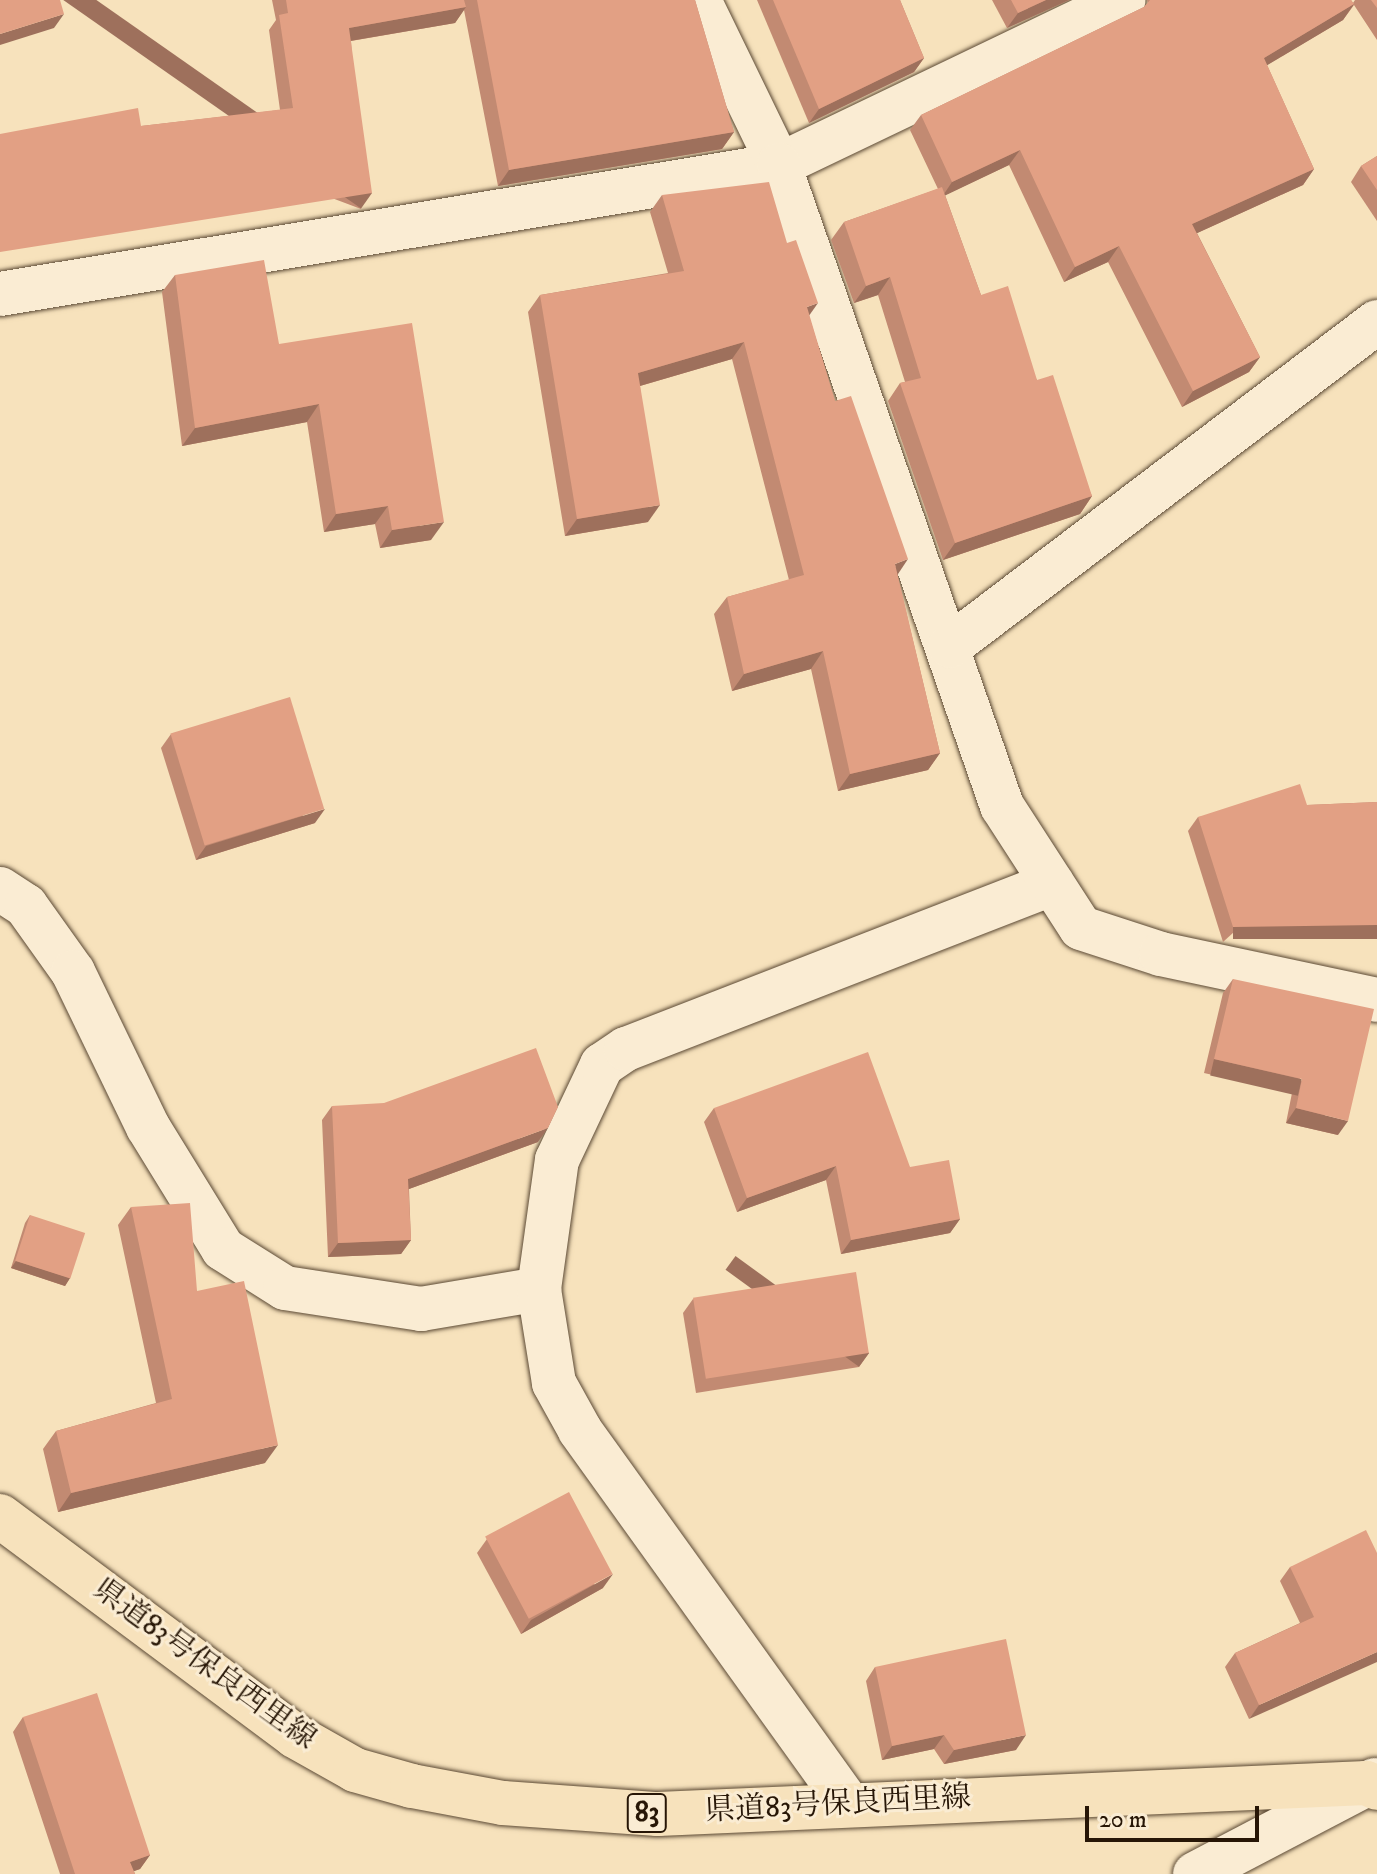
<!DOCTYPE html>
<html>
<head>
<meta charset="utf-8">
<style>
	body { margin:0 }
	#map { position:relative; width:1377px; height:1874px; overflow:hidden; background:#f7e2bc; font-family:"IM FELL DW Pica","Noto Serif JP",serif }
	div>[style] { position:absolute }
	.roads { filter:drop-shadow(0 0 2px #5b4934) drop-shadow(0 0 2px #5b4934) }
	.minor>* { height:44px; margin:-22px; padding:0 22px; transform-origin:22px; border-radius:22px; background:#faecd3 }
	.tertiary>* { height:44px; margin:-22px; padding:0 22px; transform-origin:22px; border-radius:22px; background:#faecd3 }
	.primary>* { height:44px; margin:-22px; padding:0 22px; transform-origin:22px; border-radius:22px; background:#f7e2bc }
	.wall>* { inset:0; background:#c28a72 }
	.shaded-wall>* { inset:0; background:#9e705c; transform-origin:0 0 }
	.building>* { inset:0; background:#e2a084; transform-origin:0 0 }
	span { translate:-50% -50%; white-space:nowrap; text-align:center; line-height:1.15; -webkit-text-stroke:6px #faecd3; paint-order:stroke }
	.shield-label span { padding:2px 6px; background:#faecd3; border:2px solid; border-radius:6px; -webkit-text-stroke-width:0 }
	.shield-label { font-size:28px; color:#271606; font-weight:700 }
	.street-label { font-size:30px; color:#271606 }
	.scale { position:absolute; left:1085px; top:1806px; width:174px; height:36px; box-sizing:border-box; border:4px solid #271606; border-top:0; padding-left:10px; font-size:24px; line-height:28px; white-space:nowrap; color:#271606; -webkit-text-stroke:6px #faecd3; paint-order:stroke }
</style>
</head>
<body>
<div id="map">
	<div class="roads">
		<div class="minor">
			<i style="left:0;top:294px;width:790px;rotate:-9.4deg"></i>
			<i style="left:779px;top:165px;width:382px;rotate:-25.6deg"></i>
			<i style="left:0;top:889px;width:31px;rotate:33deg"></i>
			<i style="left:26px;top:906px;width:81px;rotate:54.5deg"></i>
			<i style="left:73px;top:972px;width:172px;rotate:64.2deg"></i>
			<i style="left:148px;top:1127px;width:143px;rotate:58.4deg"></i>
			<i style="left:223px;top:1249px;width:73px;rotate:32.2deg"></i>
			<i style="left:285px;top:1288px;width:138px;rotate:8.8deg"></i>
			<i style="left:421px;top:1309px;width:120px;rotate:-9.6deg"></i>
			<i style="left:847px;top:1802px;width:458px;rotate:-125.7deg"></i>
			<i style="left:580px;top:1430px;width:54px;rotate:-119deg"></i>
			<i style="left:554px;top:1383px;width:95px;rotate:-99.1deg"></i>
			<i style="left:539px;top:1289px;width:130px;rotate:-82.1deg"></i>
			<i style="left:557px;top:1160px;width:105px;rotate:-64.7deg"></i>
			<i style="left:602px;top:1065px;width:29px;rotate:-34deg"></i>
			<i style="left:626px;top:1049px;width:457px;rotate:-21.2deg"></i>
		</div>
		<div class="tertiary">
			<i style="left:699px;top:0;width:183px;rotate:64.1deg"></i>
			<i style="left:779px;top:165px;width:679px;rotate:70.82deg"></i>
			<i style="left:1002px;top:806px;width:145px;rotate:57.1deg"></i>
			<i style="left:1081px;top:928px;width:84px;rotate:18deg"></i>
			<i style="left:1161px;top:954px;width:221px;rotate:12deg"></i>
			<i style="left:950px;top:646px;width:536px;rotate:-37.19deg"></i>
			<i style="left:1195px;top:1874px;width:203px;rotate:-27.6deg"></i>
		</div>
		<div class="primary">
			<i style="left:0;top:1516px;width:368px;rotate:36.7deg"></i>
			<i style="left:295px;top:1736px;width:69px;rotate:29.5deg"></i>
			<i style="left:355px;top:1770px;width:59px;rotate:15.7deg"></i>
			<i style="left:412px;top:1786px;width:93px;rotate:10.6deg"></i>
			<i style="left:503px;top:1803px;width:155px;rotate:4.1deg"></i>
			<i style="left:658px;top:1814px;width:709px;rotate:-2.51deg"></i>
			<i style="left:1366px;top:1783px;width:12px;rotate:24deg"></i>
		</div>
	</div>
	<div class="wall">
		<i style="clip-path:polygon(272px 0,695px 0,734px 132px,722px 149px,498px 186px,464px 10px,455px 23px,351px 41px,361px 209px,141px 126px,280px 110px,269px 30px,276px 20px)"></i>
		<i style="clip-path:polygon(757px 0,900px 0,924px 58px,914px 72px,809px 123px)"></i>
		<i style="clip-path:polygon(992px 0,1069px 0,1007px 28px)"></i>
		<i style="clip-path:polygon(1147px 0,1351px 0,1353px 3px,1355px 0,1377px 0,1377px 40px,1354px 5px,1343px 20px,1267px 65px,1314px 169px,1303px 185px,1197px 233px,1260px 357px,1249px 372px,1182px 407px,1108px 262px,1064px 282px,1009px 165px,945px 195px,981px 295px,1037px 380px,1092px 496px,1080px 514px,943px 560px,888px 401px,900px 383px,905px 382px,878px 295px,854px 303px,831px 240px,844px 222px,938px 189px,910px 130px,921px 115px,1144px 7px,1148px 3px)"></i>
		<i style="clip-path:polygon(1377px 156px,1377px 221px,1351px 182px,1361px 166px)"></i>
		<i style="clip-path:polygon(662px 195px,809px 316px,835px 401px,897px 574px,940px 753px,928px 770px,838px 791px,811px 669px,732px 691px,714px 614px,727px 597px,789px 580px,732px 359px,640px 386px,648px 522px,565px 536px,528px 312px,540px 295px,668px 273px,650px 212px)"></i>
		<i style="clip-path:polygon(175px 275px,279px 344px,431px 540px,380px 548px,375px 524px,324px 532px,307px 422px,182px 446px,162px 292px)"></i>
		<i style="clip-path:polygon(171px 734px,315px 823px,196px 860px,161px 748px)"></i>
		<i style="clip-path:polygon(1377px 802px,1223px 942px,1188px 831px,1198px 817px,1307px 805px)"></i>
		<i style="clip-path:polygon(1233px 979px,1338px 1135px,1286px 1123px,1292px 1093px,1204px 1073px,1223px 993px)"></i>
		<i style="clip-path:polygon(332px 1106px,538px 1142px,409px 1189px,411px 1240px,401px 1254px,328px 1257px,322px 1120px)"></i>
		<i style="clip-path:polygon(714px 1108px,910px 1167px,960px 1219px,950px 1233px,841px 1254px,826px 1180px,737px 1212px,704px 1122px)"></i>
		<i style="clip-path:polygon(131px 1207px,197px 1291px,265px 1463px,58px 1512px,43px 1449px,56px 1431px,156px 1403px,118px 1225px)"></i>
		<i style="clip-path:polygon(30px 1215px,70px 1278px,65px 1286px,11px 1268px,25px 1223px)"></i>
		<i style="clip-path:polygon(693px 1299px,869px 1353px,859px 1367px,696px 1393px,683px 1313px)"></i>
		<i style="clip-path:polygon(487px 1539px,603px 1588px,521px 1634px,477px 1553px)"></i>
		<i style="clip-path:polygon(1377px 1553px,1249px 1719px,1225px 1667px,1235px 1653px,1300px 1623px,1280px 1581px,1290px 1567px)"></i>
		<i style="clip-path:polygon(875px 1667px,1016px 1750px,944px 1764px,934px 1749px,882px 1760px,866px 1681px)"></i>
		<i style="clip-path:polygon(23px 1717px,150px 1855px,140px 1869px,134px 1871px,135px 1874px,60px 1874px,13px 1732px)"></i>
	</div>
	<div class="shaded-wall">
		<i style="clip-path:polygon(1046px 0,1069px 0,1007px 28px,1018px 13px)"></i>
		<i style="clip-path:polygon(1354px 4px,1343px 20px,1254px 73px,1264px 58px)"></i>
		<i style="clip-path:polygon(466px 7px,455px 23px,338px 43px,349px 28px)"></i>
		<i style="clip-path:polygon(64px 14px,54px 28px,0 45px,0 34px)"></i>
		<i style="clip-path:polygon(924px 58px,914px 72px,809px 123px,819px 109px)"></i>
		<i style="clip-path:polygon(734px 132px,722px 149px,498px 186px,509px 170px)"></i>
		<i style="clip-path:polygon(1020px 150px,1009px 165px,942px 197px,952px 182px)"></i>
		<i style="clip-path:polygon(1314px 169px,1303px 185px,1182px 240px,1192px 224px)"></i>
		<i style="left:372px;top:193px;width:19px;height:377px;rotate:125deg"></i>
		<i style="clip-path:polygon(1119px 246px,1108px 262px,1064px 282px,1075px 267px)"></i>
		<i style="clip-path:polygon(890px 277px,878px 295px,854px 303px,866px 286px)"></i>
		<i style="clip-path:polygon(818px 303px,806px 320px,807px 307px)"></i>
		<i style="clip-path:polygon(744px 342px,732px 359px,626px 390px,638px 373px)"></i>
		<i style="clip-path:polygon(1260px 357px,1249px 372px,1182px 407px,1193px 391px)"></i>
		<i style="clip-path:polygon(319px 404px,307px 422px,182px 446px,195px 428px)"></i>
		<i style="clip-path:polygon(1092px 496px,1080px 514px,943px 560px,955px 543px)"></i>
		<i style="clip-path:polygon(660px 505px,648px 522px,565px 536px,577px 519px)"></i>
		<i style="clip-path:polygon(388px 506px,375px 524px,324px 532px,336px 514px)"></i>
		<i style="clip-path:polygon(444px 522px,431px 540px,380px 548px,392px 530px)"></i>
		<i style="clip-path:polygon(908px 559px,896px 577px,895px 564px)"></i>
		<i style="clip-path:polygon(823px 651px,811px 669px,732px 691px,744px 674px)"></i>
		<i style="clip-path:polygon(940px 753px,928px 770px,838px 791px,850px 774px)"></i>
		<i style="clip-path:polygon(325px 809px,315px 823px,196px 860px,206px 846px)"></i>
		<i style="left:1377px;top:925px;width:14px;height:144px;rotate:90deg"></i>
		<i style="left:1214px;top:1059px;width:90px;height:17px;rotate:13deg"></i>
		<i style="clip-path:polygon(1296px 1108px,1348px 1121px,1338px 1135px,1286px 1123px)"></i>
		<i style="clip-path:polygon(548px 1128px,538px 1142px,398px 1193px,408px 1179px)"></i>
		<i style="clip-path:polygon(836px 1166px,826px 1180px,737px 1212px,747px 1198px)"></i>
		<i style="clip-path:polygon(960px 1219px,950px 1233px,841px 1254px,851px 1240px)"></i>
		<i style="clip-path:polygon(411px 1240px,401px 1254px,328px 1257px,338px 1243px)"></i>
		<i style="clip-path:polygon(16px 1261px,70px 1278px,65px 1286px,11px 1268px)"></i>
		<i style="left:869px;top:1353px;width:17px;height:165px;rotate:126deg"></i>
		<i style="clip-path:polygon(278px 1445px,265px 1463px,58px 1512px,71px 1493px)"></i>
		<i style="clip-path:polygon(613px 1574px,603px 1588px,521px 1634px,531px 1620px)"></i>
		<i style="clip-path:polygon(1377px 1652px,1377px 1662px,1249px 1719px,1259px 1705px)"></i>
		<i style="clip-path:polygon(944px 1735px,934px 1749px,882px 1760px,892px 1746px)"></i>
		<i style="clip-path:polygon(1026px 1735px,1016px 1750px,944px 1764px,954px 1750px)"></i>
		<i style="clip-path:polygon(150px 1855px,140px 1869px,126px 1874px,130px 1862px)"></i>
	</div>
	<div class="building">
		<i style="clip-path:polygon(0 0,60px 0,64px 14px,0 34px)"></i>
		<i style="clip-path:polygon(286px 0,464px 0,466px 7px,349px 28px,372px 193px,0 252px,0 134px,138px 108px,141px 126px,293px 108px,279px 15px,288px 13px)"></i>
		<i style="clip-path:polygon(477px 0,695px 0,734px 132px,509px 170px)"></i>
		<i style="clip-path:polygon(773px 0,900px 0,924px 58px,819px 109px)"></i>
		<i style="clip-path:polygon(1011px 0,1046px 0,1018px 13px)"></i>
		<i style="clip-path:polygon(1150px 0,1351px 0,1354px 4px,1264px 58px,1314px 169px,1192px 224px,1260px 357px,1193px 391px,1119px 246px,1075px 267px,1020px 150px,952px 182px,921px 115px,1144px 7px)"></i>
		<i style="clip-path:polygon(1371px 0,1377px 0,1377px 8px)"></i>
		<i style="clip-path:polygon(1377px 156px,1377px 190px,1361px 166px)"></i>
		<i style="clip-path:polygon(769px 182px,787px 243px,796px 240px,818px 303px,807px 307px,835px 401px,851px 396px,908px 559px,895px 564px,940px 753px,850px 774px,823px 651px,744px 674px,727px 597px,804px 575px,744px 342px,638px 373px,660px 505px,577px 519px,540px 295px,684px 271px,662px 195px)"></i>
		<i style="clip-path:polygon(942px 187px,981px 295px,1008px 286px,1037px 380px,1053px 375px,1092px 496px,955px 543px,900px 383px,921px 378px,890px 277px,866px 286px,844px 222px)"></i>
		<i style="clip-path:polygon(264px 260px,279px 344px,412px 323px,444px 522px,392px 530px,388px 506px,336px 514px,319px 404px,195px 428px,175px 275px)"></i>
		<i style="left:290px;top:697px;width:117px;height:125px;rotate:73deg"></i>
		<i style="clip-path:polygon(1300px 784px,1307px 805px,1377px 802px,1377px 925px,1233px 927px,1198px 817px)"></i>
		<i style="clip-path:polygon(1233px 979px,1374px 1009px,1348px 1121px,1296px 1108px,1302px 1079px,1214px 1059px)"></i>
		<i style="clip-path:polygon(536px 1048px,558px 1107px,548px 1128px,408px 1179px,411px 1240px,338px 1243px,332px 1106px,384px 1103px)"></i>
		<i style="clip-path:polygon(868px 1052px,910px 1167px,949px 1160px,960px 1219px,851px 1240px,836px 1166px,747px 1198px,714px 1108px)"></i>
		<i style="clip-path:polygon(190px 1203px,197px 1291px,244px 1281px,278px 1445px,71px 1493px,56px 1431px,172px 1399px,131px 1207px)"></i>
		<i style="left:30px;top:1215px;width:58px;height:48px;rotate:18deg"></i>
		<i style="left:856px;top:1272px;width:82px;height:165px;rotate:81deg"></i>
		<i style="left:569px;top:1492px;width:93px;height:95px;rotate:62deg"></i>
		<i style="clip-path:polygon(1366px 1530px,1377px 1553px,1377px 1652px,1259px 1705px,1235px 1653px,1314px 1617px,1290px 1567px)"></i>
		<i style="clip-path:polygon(1006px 1639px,1026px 1735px,954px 1750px,944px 1735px,892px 1746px,875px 1667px)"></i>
		<i style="clip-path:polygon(97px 1693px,150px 1855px,130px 1862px,135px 1874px,75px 1874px,23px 1717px)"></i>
	</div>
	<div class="shield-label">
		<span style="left:647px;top:1813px">83</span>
	</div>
	<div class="street-label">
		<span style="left:204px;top:1665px;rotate:36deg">県道83号保良西里線</span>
		<span style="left:838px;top:1805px;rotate:-3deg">県道83号保良西里線</span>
	</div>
	<div class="scale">20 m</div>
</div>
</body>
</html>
